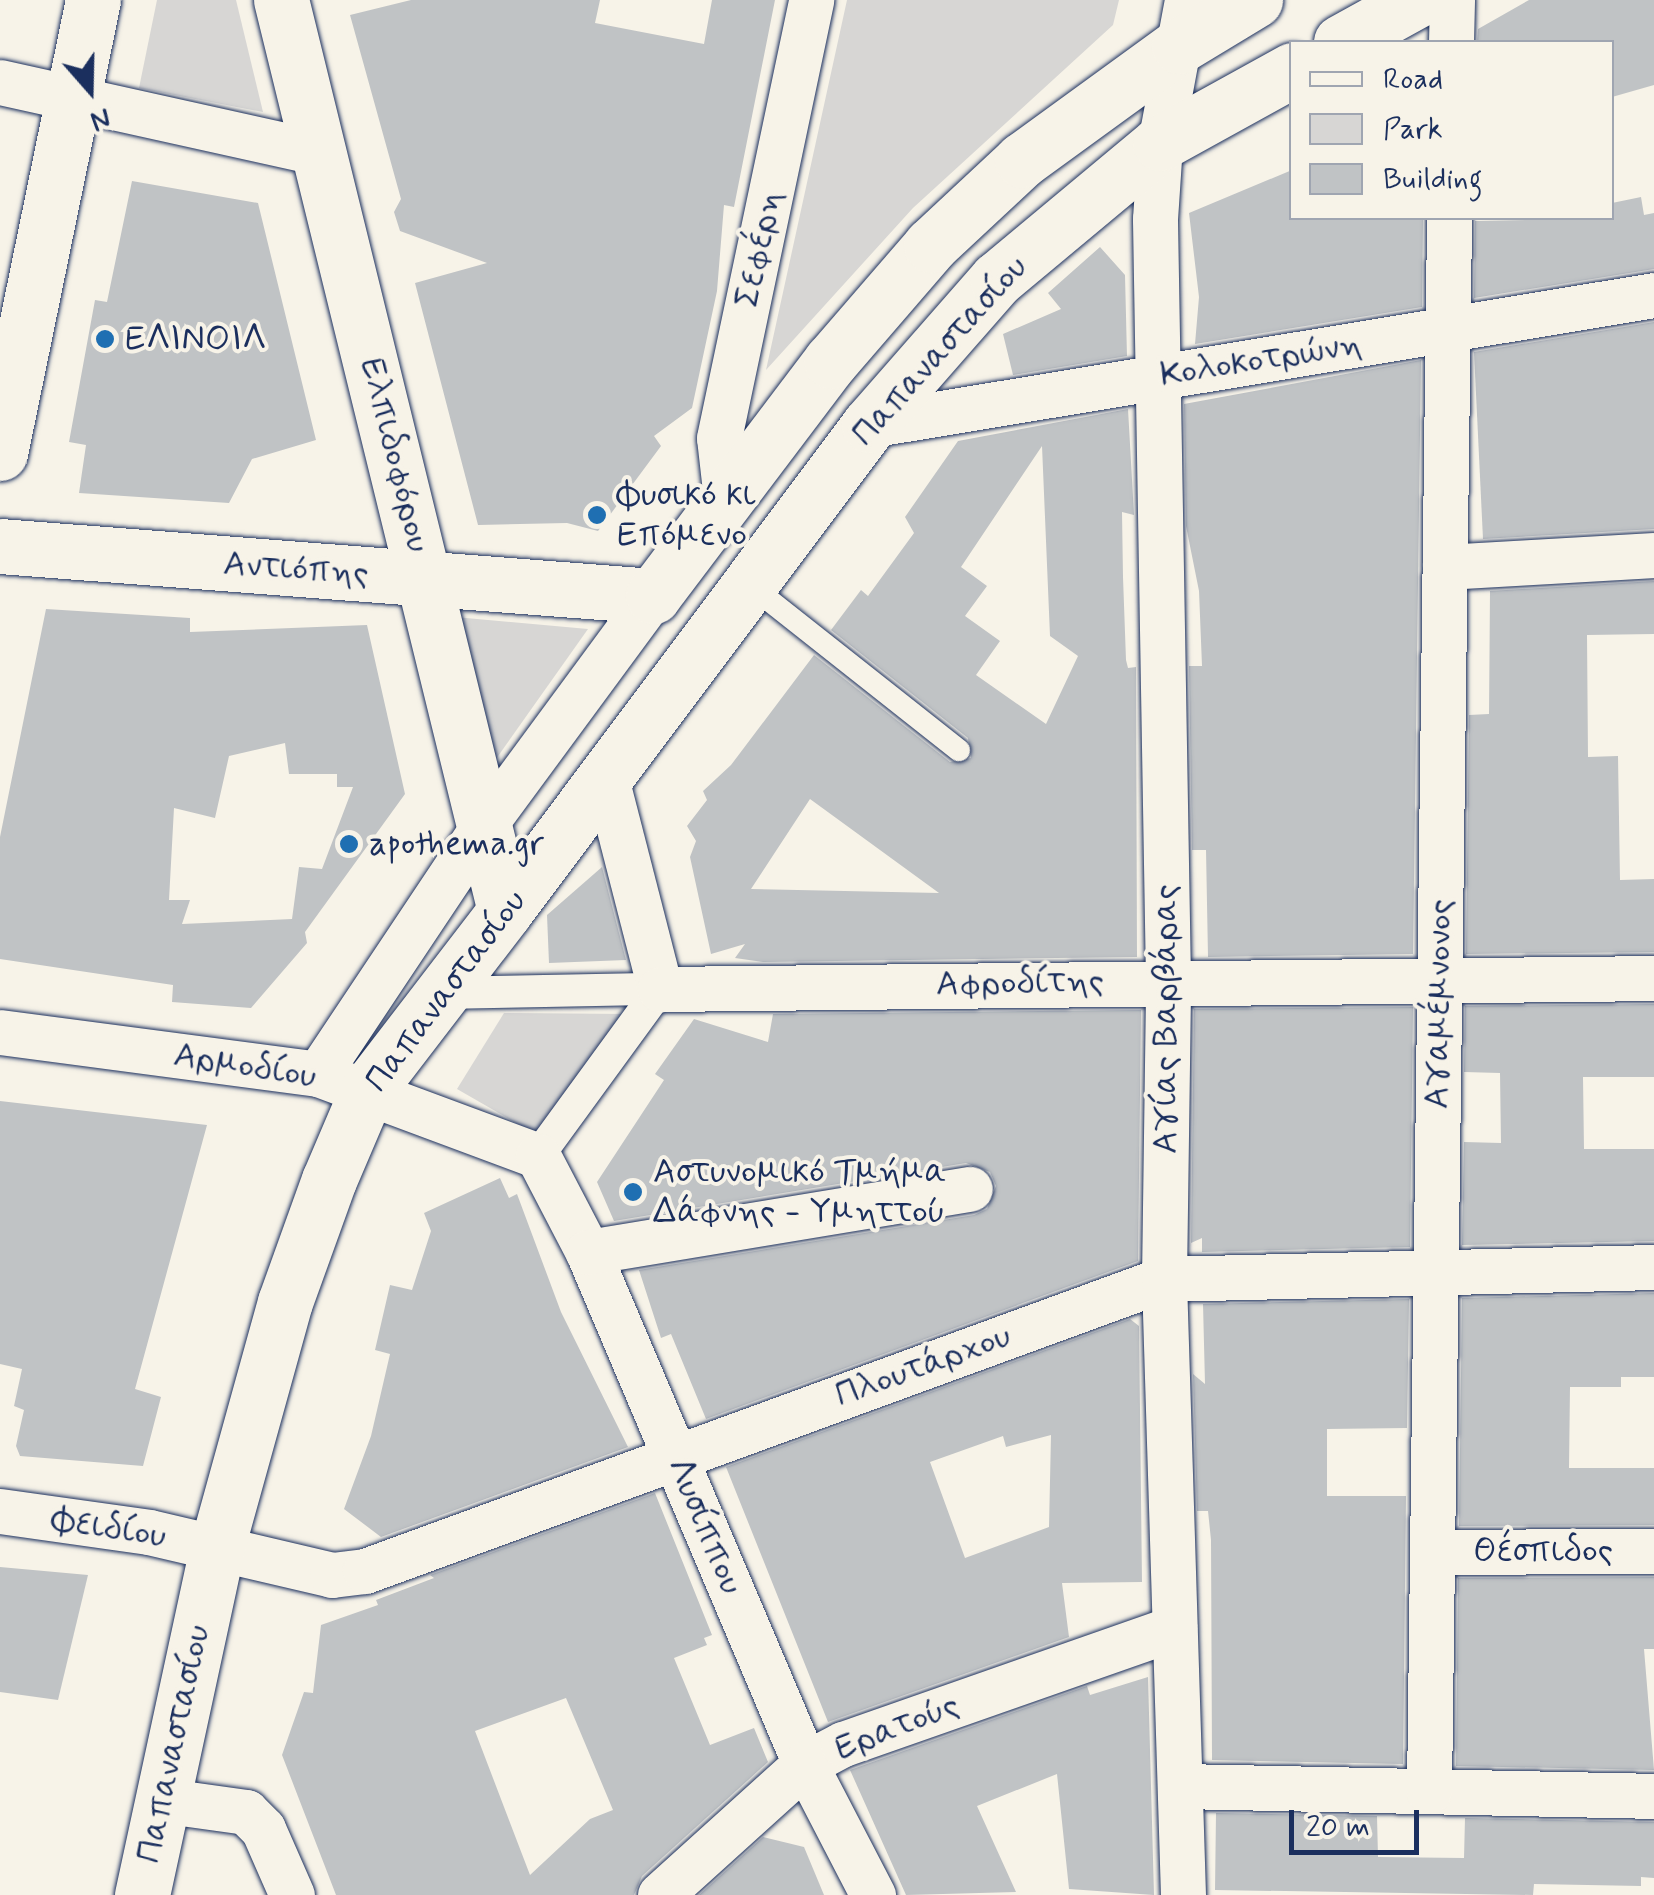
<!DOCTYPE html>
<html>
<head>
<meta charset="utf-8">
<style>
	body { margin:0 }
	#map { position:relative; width:1654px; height:1895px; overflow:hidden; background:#f7f3e8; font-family:Mynerve,sans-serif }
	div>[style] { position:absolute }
	.green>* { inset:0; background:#d7d6d4 }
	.building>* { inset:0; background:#c0c3c5 }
	.roads { filter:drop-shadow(0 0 2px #1b2f5e) drop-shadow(0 0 2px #1b2f5e) }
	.service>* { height:22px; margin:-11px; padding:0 11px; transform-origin:11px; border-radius:11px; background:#f7f3e8 }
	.pedestrian>* { height:32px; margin:-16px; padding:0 16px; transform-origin:16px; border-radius:16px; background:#f7f3e8 }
	.minor>* { height:45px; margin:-22.5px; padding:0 22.5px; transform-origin:22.5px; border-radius:22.5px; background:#f7f3e8 }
	.tertiary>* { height:55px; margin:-27.5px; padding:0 27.5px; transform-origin:27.5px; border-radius:27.5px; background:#f7f3e8 }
	.secondary>* { height:55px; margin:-27.5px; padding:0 27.5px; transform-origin:27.5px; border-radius:27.5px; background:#f7f3e8 }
	.dots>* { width:28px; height:28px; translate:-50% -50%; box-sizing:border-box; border:5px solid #f7f3e8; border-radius:50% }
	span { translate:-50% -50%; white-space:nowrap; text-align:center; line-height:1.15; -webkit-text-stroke:8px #f7f3e8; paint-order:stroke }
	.street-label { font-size:35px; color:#1b2f5e }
	.poi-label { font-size:35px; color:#1b2f5e }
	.left { translate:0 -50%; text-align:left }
	.legend { position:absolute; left:1289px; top:40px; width:325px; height:180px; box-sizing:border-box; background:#f7f3e8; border:2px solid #9fa5b1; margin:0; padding:12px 18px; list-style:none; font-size:30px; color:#1b2f5e }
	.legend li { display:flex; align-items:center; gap:20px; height:50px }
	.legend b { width:50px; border:2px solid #9fa5b1 }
	.north { position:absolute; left:40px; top:40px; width:100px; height:100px; -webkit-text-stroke:8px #f7f3e8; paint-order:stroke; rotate:160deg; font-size:28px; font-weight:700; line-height:40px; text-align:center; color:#1b2f5e }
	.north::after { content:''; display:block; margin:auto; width:35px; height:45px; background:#1b2f5e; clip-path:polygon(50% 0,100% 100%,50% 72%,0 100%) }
	.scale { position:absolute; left:1289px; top:1810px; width:130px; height:45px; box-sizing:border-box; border:5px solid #1b2f5e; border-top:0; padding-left:12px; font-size:30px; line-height:35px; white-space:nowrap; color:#1b2f5e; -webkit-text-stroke:8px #f7f3e8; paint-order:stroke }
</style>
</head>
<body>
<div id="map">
	<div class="green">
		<i style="clip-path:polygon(157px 0,236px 0,263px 112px,139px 88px)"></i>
		<i style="clip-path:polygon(847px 0,1119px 0,1113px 25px,913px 208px,766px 370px)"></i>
		<i style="clip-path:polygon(455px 617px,588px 629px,496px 759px)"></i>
		<i style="clip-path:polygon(504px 1013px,631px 1014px,542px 1138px,457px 1089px)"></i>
	</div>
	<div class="building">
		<i style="clip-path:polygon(411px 0,600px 0,595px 23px,704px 44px,712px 0,775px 0,734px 207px,724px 205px,717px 291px,692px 408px,654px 436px,661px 446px,598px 531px,567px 523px,478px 525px,415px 283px,487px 263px,400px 231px,394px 212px,401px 199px,350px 15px)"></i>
		<i style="clip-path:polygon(1529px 0,1654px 0,1654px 85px,1612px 97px,1612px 42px,1477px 42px,1478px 29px)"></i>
		<i style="clip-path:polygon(1292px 170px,1292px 218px,1423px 218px,1422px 307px,1195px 344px,1199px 297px,1189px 213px)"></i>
		<i style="clip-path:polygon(132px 181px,258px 203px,316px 440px,252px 459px,229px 503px,79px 493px,86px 445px,69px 442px,95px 300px,107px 302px)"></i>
		<i style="clip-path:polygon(1641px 197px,1644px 215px,1654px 213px,1654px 269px,1474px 298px,1475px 221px,1612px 218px,1612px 203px)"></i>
		<i style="clip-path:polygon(1100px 247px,1125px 275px,1127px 356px,1013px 375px,1003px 334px,1061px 309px,1048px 293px)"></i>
		<i style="clip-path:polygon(1654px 322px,1654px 529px,1483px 539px,1474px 352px)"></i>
		<i style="clip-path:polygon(1421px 360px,1413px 954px,1208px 957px,1206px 850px,1192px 850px,1189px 666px,1202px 666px,1199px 591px,1186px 526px,1184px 404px)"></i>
		<i style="clip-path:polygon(evenodd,1128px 409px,1134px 515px,1122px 512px,1123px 577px,1126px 660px,1128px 668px,1136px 667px,1137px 957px,763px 962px,735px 958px,745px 944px,711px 954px,690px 857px,696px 841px,687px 826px,707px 800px,703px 791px,731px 765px,814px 655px,950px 762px,971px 758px,968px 738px,831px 630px,861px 590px,868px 596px,914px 533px,905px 517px,958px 441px,1128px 409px,1042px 446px,1050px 636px,1078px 656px,1046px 724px,976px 675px,1000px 641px,965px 616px,987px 586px,961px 567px,1042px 446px,1128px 409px,810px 799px,939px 893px,751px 889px,810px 799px)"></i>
		<i style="clip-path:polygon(1654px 581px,1654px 634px,1587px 635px,1588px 757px,1618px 756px,1620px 880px,1654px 879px,1654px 952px,1466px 954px,1469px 715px,1489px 714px,1490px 591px)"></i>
		<i style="clip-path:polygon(evenodd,46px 609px,190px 618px,190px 632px,367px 625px,405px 794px,305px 932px,307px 943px,251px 1008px,172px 1002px,173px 985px,0 959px,0 837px,46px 609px,285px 743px,289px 774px,337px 774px,337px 787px,353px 787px,322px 869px,299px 867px,292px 919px,182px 924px,190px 900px,169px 900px,174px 808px,215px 818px,229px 756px,285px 743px)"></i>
		<i style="clip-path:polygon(602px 867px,626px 960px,549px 963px,547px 915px)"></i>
		<i style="clip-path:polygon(1654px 1004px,1654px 1077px,1583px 1077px,1584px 1149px,1654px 1149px,1654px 1241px,1462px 1245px,1464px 1142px,1501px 1143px,1500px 1073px,1464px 1072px,1465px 1006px)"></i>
		<i style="clip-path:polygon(1413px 1007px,1410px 1247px,1202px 1252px,1202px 1238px,1191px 1243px,1194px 1009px)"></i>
		<i style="clip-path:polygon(1141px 1010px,1138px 1261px,706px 1419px,671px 1334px,661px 1338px,639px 1270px,974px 1215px,987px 1209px,996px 1186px,990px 1172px,966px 1163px,614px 1221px,597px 1182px,664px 1080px,655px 1074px,694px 1019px,768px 1042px,773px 1014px)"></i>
		<i style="clip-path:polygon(0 1101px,207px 1125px,135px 1389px,161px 1397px,143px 1466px,20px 1456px,16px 1446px,24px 1410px,14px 1406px,22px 1369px,0 1364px)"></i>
		<i style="clip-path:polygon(500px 1178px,509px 1198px,517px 1194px,561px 1312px,628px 1447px,381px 1537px,344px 1509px,371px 1436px,390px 1354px,375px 1350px,390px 1285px,412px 1290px,431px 1231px,424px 1213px)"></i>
		<i style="clip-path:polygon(1654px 1293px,1654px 1377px,1621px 1377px,1621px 1387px,1570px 1387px,1569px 1468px,1654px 1468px,1654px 1525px,1459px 1526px,1462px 1298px)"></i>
		<i style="clip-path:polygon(1409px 1299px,1407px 1428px,1327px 1429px,1327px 1496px,1406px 1496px,1403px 1764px,1212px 1760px,1211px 1540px,1208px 1511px,1197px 1511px,1193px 1374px,1205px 1384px,1203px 1304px)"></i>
		<i style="clip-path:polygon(evenodd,1130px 1319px,1139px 1326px,1142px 1582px,1062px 1583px,1069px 1637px,828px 1722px,726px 1467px,1130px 1319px,1051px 1435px,1049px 1527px,965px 1558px,930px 1462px,1003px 1436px,1006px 1447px,1051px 1435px)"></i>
		<i style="clip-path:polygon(evenodd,655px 1493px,712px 1635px,704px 1638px,707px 1645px,674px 1658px,710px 1745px,754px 1728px,768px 1762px,642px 1876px,634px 1895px,336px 1895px,282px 1755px,304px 1692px,313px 1693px,321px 1625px,378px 1605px,376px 1600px,434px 1578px,430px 1575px,655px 1493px,566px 1698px,613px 1810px,590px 1819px,530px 1875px,475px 1731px,566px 1698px)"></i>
		<i style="clip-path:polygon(0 1567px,88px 1575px,58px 1700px,0 1692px)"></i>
		<i style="clip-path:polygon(1654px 1577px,1654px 1649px,1644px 1649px,1654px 1770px,1456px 1766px,1458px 1578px)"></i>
		<i style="clip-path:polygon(1148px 1677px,1154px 1895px,1069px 1889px,1057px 1774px,977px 1806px,1016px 1892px,906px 1895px,850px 1770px,1087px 1686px,1090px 1695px)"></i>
		<i style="clip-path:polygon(1216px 1813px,1377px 1816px,1378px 1857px,1464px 1858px,1465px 1818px,1654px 1822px,1654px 1878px,1641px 1877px,1641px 1886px,1534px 1884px,1533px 1895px,1215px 1890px)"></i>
		<i style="clip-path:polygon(763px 1837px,804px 1847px,824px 1895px,699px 1895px)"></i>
	</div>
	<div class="roads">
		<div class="service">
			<i style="left:751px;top:586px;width:265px;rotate:38.3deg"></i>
		</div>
		<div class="pedestrian">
			<i style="left:442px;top:993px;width:218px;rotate:-1.1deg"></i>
			<i style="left:538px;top:1156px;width:207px;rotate:-53.9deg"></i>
		</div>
		<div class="minor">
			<i style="left:1451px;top:42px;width:42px;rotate:-88.6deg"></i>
			<i style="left:0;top:82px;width:327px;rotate:12.5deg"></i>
			<i style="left:869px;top:425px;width:796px;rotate:-9.4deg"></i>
			<i style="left:726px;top:499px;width:61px;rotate:-96.5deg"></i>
			<i style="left:719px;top:438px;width:448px;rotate:-78.1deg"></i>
			<i style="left:1445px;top:567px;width:209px;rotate:-3.3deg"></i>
			<i style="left:607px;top:782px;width:214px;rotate:75.6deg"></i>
			<i style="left:660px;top:989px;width:994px;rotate:-0.63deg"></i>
			<i style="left:0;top:1032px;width:321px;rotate:7.5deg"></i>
			<i style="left:318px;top:1074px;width:235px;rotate:20.4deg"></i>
			<i style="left:538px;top:1156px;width:108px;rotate:62.5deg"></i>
			<i style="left:588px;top:1252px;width:556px;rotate:67.03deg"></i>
			<i style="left:805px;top:1764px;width:148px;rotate:62.6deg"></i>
			<i style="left:318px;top:1074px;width:299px;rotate:-56.3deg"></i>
			<i style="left:484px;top:825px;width:285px;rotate:-53.6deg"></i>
			<i style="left:588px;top:1252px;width:387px;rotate:-9.4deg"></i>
			<i style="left:0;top:1511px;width:150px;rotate:8deg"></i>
			<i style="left:149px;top:1532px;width:188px;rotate:13.2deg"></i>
			<i style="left:332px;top:1575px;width:33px;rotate:-7deg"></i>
			<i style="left:365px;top:1571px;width:851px;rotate:-20.08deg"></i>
			<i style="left:1164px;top:1279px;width:490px;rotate:-1.4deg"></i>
			<i style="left:1432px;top:1552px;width:222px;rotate:-0.3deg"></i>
			<i style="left:1181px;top:1786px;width:473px;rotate:1.2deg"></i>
			<i style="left:1429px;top:1791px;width:1573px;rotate:-89.27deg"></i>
			<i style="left:160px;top:1800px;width:87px;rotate:7.9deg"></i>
			<i style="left:246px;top:1812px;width:24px;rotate:45deg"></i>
			<i style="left:263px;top:1829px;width:72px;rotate:66.3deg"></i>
			<i style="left:660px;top:1895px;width:195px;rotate:-42.1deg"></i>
			<i style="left:805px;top:1764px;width:43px;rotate:-27.8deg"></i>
			<i style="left:843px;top:1744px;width:351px;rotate:-19.3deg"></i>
			<i style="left:1183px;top:1895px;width:616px;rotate:-91.77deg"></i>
			<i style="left:1164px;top:1279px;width:299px;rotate:-89.2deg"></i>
			<i style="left:1168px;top:980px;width:761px;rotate:-90.98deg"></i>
			<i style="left:1155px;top:219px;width:76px;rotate:-86.2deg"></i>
			<i style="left:1160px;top:143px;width:146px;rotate:-79.3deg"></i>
		</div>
		<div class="tertiary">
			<i style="left:1341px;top:42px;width:87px;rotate:-28.9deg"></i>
			<i style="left:0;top:546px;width:655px;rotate:4.38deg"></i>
			<i style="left:653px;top:596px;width:295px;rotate:-52.9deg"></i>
			<i style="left:831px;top:361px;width:153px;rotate:-49.2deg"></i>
			<i style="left:931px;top:245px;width:125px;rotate:-43deg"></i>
			<i style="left:1022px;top:160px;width:194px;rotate:-36deg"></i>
			<i style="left:1179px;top:46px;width:89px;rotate:-31.2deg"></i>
			<i style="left:505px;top:911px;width:607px;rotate:-53.17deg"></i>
			<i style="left:869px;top:425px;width:194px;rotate:-48.8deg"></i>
			<i style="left:997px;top:279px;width:212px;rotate:-39.8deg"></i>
			<i style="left:1160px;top:143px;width:151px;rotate:-28.9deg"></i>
		</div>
		<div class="secondary">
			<i style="left:0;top:453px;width:462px;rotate:-78.4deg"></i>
			<i style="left:142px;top:1895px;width:356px;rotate:-77.8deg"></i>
			<i style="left:217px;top:1547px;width:254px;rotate:-74.5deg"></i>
			<i style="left:285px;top:1302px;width:130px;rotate:-70.2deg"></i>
			<i style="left:329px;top:1180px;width:97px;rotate:-66.9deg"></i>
			<i style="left:367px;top:1091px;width:227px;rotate:-52.5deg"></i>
			<i style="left:505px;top:911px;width:938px;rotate:-103.81deg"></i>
		</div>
	</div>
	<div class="dots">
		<i style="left:105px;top:339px;background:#1f6fb2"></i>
		<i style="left:597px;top:515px;background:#1f6fb2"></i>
		<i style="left:349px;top:844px;background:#1f6fb2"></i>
		<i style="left:633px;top:1192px;background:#1f6fb2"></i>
	</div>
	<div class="street-label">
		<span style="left:759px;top:249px;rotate:-78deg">Σεφέρη</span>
		<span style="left:940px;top:351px;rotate:-48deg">Παπαναστασίου</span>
		<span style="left:1261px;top:360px;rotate:-9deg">Κολοκοτρώνη</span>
		<span style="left:395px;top:455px;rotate:76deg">Ελπιδοφόρου</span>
		<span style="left:296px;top:569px;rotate:4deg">Αντιόπης</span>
		<span style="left:1020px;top:983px;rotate:-1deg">Αφροδίτης</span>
		<span style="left:446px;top:991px;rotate:-53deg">Παπαναστασίου</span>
		<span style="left:1439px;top:1004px;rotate:-89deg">Αγαμέμνονος</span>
		<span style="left:1166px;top:1019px;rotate:-90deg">Αγίας Βαρβάρας</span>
		<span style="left:245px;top:1066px;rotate:9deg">Αρμοδίου</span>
		<span style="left:923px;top:1366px;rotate:-20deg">Πλουτάρχου</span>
		<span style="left:705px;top:1526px;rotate:67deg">Λυσίππου</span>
		<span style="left:109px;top:1528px;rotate:9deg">Φειδίου</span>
		<span style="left:1543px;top:1551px">Θέσπιδος</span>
		<span style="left:897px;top:1727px;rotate:-21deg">Ερατούς</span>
		<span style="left:174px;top:1744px;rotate:-78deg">Παπαναστασίου</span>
	</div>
	<div class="poi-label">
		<span class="left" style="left:125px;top:339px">ΕΛΙΝΟΙΛ</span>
		<span class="left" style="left:617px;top:515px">Φυσικό κι<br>Επόμενο</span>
		<span class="left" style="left:369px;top:844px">apothema.gr</span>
		<span class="left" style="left:653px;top:1192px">Αστυνομικό Τμήμα<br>Δάφνης - Υμηττού</span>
	</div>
	<ul class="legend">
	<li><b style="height:12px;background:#f7f3e8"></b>Road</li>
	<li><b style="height:28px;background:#d7d6d4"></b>Park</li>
	<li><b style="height:28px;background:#c0c3c5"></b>Building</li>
	</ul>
	<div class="north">N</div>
	<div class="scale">20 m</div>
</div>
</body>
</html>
